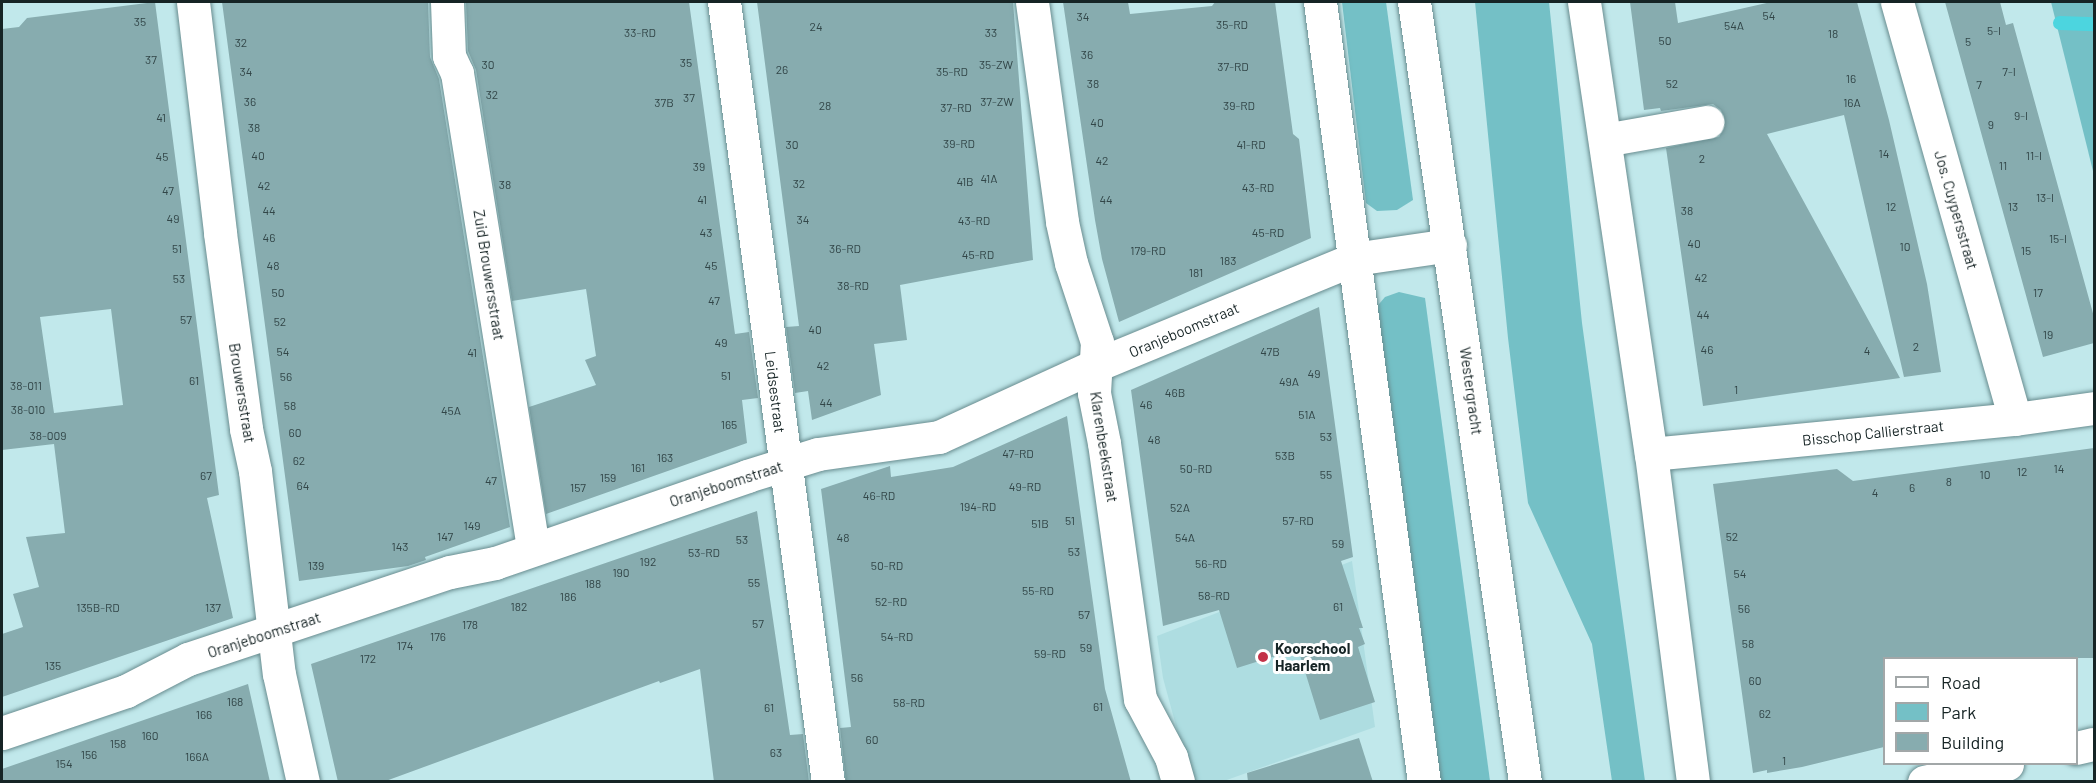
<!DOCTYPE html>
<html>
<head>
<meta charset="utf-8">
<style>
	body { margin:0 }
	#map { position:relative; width:2096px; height:783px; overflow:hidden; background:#c1e8eb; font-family:Barlow,sans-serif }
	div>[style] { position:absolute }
	.built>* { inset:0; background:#aedde1 }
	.green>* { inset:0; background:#74c0c6 }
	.stream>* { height:14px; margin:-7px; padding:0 7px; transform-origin:7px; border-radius:7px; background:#4cd5df }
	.building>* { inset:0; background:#87acaf }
	.roads { filter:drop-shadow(0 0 2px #688c8f) drop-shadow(0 0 2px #688c8f) }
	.minor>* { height:33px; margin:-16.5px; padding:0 16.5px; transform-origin:16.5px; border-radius:16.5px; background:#fff }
	.tertiary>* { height:33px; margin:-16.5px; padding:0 16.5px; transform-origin:16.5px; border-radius:16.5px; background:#fff }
	.dots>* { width:16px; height:16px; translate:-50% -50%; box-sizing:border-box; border:3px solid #fff; border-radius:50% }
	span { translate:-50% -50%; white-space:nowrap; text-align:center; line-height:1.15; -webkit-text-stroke:6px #fff; paint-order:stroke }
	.number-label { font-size:12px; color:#324648 }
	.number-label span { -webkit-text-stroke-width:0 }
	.street-label { font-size:15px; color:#162425 }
	.poi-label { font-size:15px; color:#162425; font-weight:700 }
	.left { translate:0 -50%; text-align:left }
	.frame { position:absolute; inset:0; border:3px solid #162425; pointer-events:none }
	.legend { position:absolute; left:1883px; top:657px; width:195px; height:108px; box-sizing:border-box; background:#fff; border:2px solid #a2a7a8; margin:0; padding:8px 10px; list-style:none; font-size:18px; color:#162425 }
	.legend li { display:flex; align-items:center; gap:12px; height:30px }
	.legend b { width:30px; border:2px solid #a2a7a8 }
</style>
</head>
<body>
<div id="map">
	<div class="built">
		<i style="clip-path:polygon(1352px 561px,1375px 727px,1224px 781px,1191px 781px,1163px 678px,1157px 636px)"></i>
	</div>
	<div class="green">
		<i style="clip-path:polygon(1342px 2px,1386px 2px,1413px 200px,1397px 210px,1377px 211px,1366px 203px)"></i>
		<i style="clip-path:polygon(1475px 2px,1549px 2px,1582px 323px,1645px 781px,1612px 781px,1592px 644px,1528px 503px,1508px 338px)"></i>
		<i style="clip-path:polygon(2051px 2px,2094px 2px,2094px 175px)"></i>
		<i style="clip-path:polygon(1399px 292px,1425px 298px,1490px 781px,1440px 781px,1374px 310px,1385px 297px)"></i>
	</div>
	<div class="stream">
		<i style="left:2060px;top:23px;width:34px;rotate:2deg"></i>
	</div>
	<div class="building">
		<i style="clip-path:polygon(evenodd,155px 2px,219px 495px,207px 498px,233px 618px,2px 697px,2px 634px,23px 627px,13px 594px,39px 587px,26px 537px,65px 533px,54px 444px,2px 450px,2px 29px,19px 27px,27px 18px,155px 2px,111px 309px,123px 405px,54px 413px,40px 317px,111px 309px)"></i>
		<i style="clip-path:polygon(222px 2px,428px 2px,430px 57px,439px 79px,510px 527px,425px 557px,426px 560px,408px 566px,299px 581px)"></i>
		<i style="clip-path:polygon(466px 2px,689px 2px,735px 334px,749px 332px,758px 398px,742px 400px,747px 443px,546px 514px,529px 407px,596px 385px,585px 360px,596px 356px,586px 289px,512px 301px,476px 70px,468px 51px)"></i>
		<i style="clip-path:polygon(757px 2px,1013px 2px,1033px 260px,900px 285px,907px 340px,874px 344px,881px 395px,812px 420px,808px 391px,795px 393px,786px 327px,799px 326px)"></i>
		<i style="clip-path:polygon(1063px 2px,1128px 2px,1130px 14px,1212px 6px,1215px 2px,1275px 2px,1293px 134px,1299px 139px,1311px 238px,1119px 322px,1102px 259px,1095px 220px)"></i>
		<i style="clip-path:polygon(1630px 2px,1675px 2px,1678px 23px,1771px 2px,1857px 2px,1889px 120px,1927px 284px,1941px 372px,1904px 377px,1844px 115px,1767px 134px,1900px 378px,1703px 406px,1666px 148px,1719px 137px,1724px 129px,1725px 119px,1721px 110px,1713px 104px,1661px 111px,1660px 108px,1644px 110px)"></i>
		<i style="clip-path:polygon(1945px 2px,2000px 2px,2006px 25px,2013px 23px,2094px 317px,2094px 343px,2043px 357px)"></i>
		<i style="clip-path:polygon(1319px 307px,1353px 557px,1341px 561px,1363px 628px,1359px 628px,1365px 644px,1358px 647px,1375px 702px,1320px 720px,1298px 649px,1237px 668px,1219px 610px,1163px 626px,1131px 390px)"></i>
		<i style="clip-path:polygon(1067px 416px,1105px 689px,1131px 782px,846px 782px,840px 728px,851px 727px,821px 489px,890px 466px,891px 477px,953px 467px)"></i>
		<i style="clip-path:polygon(2094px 448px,2094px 658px,1884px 658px,1884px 747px,1802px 767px,1767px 773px,1767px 770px,1753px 773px,1713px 484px,1837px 469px,1853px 481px)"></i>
		<i style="clip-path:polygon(757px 511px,790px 735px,803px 734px,809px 782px,714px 782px,700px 669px,660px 683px,659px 681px,383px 782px,338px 782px,311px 664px)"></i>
		<i style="clip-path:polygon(248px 684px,270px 782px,2px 782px,2px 769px)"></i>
		<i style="clip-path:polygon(1359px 738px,1373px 782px,1248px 782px,1247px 773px)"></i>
	</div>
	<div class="roads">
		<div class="minor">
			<i style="left:193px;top:2px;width:233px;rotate:83.3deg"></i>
			<i style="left:220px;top:233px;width:198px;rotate:82.4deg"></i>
			<i style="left:246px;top:429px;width:43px;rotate:77.9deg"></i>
			<i style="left:255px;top:471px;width:204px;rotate:83.3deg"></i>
			<i style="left:279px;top:674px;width:111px;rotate:77.5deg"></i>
			<i style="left:447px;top:2px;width:54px;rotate:87.9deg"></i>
			<i style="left:449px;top:56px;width:19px;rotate:65deg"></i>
			<i style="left:457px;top:73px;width:482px;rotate:80.9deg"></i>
			<i style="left:724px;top:2px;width:787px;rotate:82.41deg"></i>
			<i style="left:1032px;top:2px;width:222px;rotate:82.2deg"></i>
			<i style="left:1062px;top:222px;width:42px;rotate:77.6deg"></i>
			<i style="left:1071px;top:263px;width:83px;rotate:71.8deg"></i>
			<i style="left:1097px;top:342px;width:51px;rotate:93.4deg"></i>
			<i style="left:1094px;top:393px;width:51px;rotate:78.7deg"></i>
			<i style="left:1104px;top:443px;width:259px;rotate:82deg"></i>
			<i style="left:1140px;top:699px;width:66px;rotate:61.9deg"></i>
			<i style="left:1171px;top:757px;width:26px;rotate:74deg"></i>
			<i style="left:1320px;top:2px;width:787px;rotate:82.41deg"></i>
			<i style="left:1584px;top:2px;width:457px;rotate:81.6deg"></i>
			<i style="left:1651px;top:454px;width:331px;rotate:82.7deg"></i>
			<i style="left:1897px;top:2px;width:433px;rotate:74.2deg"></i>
			<i style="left:1605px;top:140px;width:104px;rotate:-10deg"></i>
			<i style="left:1651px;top:454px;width:366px;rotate:-5.5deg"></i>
			<i style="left:2015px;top:419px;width:80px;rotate:-7.9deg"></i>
			<i style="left:2px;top:733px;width:131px;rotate:-18.7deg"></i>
			<i style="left:126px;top:691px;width:70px;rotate:-27.3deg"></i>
			<i style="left:188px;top:659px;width:276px;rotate:-18.4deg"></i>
			<i style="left:450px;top:572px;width:46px;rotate:-11.3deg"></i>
			<i style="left:495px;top:563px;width:267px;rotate:-19deg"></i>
			<i style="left:747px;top:476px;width:74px;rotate:-17.2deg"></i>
			<i style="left:818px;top:454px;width:122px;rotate:-8deg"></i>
			<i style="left:939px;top:437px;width:170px;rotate:-24.6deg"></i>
			<i style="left:1094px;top:366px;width:281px;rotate:-22.4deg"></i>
			<i style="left:1354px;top:259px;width:97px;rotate:-8.3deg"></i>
			<i style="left:2076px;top:748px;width:18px;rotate:-13deg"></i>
			<i style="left:1924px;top:782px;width:85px;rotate:-12.2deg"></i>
		</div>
		<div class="tertiary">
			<i style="left:1414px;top:2px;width:788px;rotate:81.9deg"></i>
		</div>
	</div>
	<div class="dots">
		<i style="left:1263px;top:657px;background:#c33248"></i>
	</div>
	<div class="number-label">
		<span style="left:1769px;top:16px">54</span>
		<span style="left:1083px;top:17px">34</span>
		<span style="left:140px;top:22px">35</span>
		<span style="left:1232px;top:25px">35-RD</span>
		<span style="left:1734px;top:26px">54A</span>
		<span style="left:816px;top:27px">24</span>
		<span style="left:1994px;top:31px">5-I</span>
		<span style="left:640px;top:33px">33-RD</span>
		<span style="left:991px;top:33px">33</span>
		<span style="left:1833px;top:34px">18</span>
		<span style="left:1665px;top:41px">50</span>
		<span style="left:1968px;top:42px">5</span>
		<span style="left:241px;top:43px">32</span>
		<span style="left:1087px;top:55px">36</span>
		<span style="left:151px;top:60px">37</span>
		<span style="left:686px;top:63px">35</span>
		<span style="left:488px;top:65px">30</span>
		<span style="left:996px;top:65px">35-ZW</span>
		<span style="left:1233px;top:67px">37-RD</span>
		<span style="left:782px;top:70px">26</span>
		<span style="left:246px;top:72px">34</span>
		<span style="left:952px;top:72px">35-RD</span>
		<span style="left:2009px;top:72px">7-I</span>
		<span style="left:1851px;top:79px">16</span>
		<span style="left:1093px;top:84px">38</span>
		<span style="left:1672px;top:84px">52</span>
		<span style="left:1979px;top:85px">7</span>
		<span style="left:492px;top:95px">32</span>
		<span style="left:689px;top:98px">37</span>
		<span style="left:250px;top:102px">36</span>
		<span style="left:997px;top:102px">37-ZW</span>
		<span style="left:664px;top:103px">37B</span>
		<span style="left:1852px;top:103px">16A</span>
		<span style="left:825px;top:106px">28</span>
		<span style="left:1239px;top:106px">39-RD</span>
		<span style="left:956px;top:108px">37-RD</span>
		<span style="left:2021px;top:116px">9-I</span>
		<span style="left:161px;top:118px">41</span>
		<span style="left:1097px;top:123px">40</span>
		<span style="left:1991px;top:125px">9</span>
		<span style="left:254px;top:128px">38</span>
		<span style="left:959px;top:144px">39-RD</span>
		<span style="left:792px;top:145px">30</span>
		<span style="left:1251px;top:145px">41-RD</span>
		<span style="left:1884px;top:154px">14</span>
		<span style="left:258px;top:156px">40</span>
		<span style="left:2034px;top:156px">11-I</span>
		<span style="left:162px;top:157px">45</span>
		<span style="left:1702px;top:159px">2</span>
		<span style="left:1102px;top:161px">42</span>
		<span style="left:2003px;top:166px">11</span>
		<span style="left:699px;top:167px">39</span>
		<span style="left:989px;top:179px">41A</span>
		<span style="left:965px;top:182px">41B</span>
		<span style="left:799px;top:184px">32</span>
		<span style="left:505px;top:185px">38</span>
		<span style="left:264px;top:186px">42</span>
		<span style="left:1258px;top:188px">43-RD</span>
		<span style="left:168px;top:191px">47</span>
		<span style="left:2045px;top:198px">13-I</span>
		<span style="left:702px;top:200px">41</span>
		<span style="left:1106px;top:200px">44</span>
		<span style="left:1891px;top:207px">12</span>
		<span style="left:2013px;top:207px">13</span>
		<span style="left:269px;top:211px">44</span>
		<span style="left:1687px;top:211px">38</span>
		<span style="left:173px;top:219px">49</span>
		<span style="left:803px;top:220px">34</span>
		<span style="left:974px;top:221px">43-RD</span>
		<span style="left:706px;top:233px">43</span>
		<span style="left:1268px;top:233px">45-RD</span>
		<span style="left:269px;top:238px">46</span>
		<span style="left:2058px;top:239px">15-I</span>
		<span style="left:1694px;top:244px">40</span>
		<span style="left:1905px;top:247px">10</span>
		<span style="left:177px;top:249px">51</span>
		<span style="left:845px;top:249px">36-RD</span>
		<span style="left:1148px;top:251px">179-RD</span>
		<span style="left:2026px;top:251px">15</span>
		<span style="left:978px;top:255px">45-RD</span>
		<span style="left:1228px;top:261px">183</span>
		<span style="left:273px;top:266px">48</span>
		<span style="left:711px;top:266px">45</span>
		<span style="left:1196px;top:273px">181</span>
		<span style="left:1701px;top:278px">42</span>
		<span style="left:179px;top:279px">53</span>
		<span style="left:853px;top:286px">38-RD</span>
		<span style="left:278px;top:293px">50</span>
		<span style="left:2038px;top:293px">17</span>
		<span style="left:714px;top:301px">47</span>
		<span style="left:1703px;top:315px">44</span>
		<span style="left:186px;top:320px">57</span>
		<span style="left:280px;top:322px">52</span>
		<span style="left:815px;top:330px">40</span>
		<span style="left:2048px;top:335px">19</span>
		<span style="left:721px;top:343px">49</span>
		<span style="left:1916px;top:347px">2</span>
		<span style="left:1707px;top:350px">46</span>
		<span style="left:1867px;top:351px">4</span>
		<span style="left:283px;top:352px">54</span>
		<span style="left:1270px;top:352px">47B</span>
		<span style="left:472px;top:353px">41</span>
		<span style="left:823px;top:366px">42</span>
		<span style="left:1314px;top:374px">49</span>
		<span style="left:726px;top:376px">51</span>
		<span style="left:286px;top:377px">56</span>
		<span style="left:194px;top:381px">61</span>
		<span style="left:1289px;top:382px">49A</span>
		<span style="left:26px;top:386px">38-011</span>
		<span style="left:1736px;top:390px">1</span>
		<span style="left:1175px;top:393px">46B</span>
		<span style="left:826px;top:403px">44</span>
		<span style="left:1146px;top:405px">46</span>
		<span style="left:290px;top:406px">58</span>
		<span style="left:28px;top:410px">38-010</span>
		<span style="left:451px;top:411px">45A</span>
		<span style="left:1307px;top:415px">51A</span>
		<span style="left:729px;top:425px">165</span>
		<span style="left:295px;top:433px">60</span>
		<span style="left:48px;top:436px">38-009</span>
		<span style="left:1326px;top:437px">53</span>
		<span style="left:1154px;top:440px">48</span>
		<span style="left:1018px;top:454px">47-RD</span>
		<span style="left:1285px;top:456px">53B</span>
		<span style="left:665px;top:458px">163</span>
		<span style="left:299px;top:461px">62</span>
		<span style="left:638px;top:468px">161</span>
		<span style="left:1196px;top:469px">50-RD</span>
		<span style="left:2059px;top:469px">14</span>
		<span style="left:2022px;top:472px">12</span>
		<span style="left:1326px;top:475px">55</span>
		<span style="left:1985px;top:475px">10</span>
		<span style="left:206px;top:476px">67</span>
		<span style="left:608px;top:478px">159</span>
		<span style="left:491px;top:481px">47</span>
		<span style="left:1949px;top:482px">8</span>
		<span style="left:303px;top:486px">64</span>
		<span style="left:1025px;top:487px">49-RD</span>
		<span style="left:578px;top:488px">157</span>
		<span style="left:1912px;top:488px">6</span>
		<span style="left:1875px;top:493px">4</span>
		<span style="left:879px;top:496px">46-RD</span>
		<span style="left:978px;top:507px">194-RD</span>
		<span style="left:1180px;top:508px">52A</span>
		<span style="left:1070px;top:521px">51</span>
		<span style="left:1298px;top:521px">57-RD</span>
		<span style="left:1040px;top:524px">51B</span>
		<span style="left:472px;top:526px">149</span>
		<span style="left:445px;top:537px">147</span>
		<span style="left:1732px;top:537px">52</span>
		<span style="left:843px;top:538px">48</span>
		<span style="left:1185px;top:538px">54A</span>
		<span style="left:742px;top:540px">53</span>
		<span style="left:1338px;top:544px">59</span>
		<span style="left:400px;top:547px">143</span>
		<span style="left:1074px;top:552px">53</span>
		<span style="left:704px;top:553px">53-RD</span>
		<span style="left:648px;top:562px">192</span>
		<span style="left:1211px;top:564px">56-RD</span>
		<span style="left:316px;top:566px">139</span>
		<span style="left:887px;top:566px">50-RD</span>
		<span style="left:621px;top:573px">190</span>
		<span style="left:1740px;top:574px">54</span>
		<span style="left:754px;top:583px">55</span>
		<span style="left:593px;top:584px">188</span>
		<span style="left:1038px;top:591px">55-RD</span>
		<span style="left:1214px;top:596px">58-RD</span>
		<span style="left:568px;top:597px">186</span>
		<span style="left:891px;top:602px">52-RD</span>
		<span style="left:519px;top:607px">182</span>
		<span style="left:1338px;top:607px">61</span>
		<span style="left:98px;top:608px">135B-RD</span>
		<span style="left:213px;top:608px">137</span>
		<span style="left:1744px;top:609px">56</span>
		<span style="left:1084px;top:615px">57</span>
		<span style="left:758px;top:624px">57</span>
		<span style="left:470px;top:625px">178</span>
		<span style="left:438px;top:637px">176</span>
		<span style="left:897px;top:637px">54-RD</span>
		<span style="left:1748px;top:644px">58</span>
		<span style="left:405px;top:646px">174</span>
		<span style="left:1086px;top:648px">59</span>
		<span style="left:1050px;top:654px">59-RD</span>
		<span style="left:368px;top:659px">172</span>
		<span style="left:53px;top:666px">135</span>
		<span style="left:857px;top:678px">56</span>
		<span style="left:1755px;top:681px">60</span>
		<span style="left:235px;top:702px">168</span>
		<span style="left:909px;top:703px">58-RD</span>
		<span style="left:1098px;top:707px">61</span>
		<span style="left:769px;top:708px">61</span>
		<span style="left:1765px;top:714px">62</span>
		<span style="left:204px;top:715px">166</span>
		<span style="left:150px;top:736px">160</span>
		<span style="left:872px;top:740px">60</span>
		<span style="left:118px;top:744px">158</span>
		<span style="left:776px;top:753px">63</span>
		<span style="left:89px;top:755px">156</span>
		<span style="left:197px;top:757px">166A</span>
		<span style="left:1784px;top:761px">1</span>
		<span style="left:64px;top:764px">154</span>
	</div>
	<div class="street-label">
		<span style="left:1956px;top:210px;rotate:74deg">Jos. Cuypersstraat</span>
		<span style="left:489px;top:275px;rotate:81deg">Zuid Brouwersstraat</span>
		<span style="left:1184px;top:330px;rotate:-23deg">Oranjeboomstraat</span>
		<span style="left:1471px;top:391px;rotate:82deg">Westergracht</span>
		<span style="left:775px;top:392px;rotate:83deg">Leidsestraat</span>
		<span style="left:242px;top:393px;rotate:81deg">Brouwersstraat</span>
		<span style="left:1873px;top:433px;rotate:-6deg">Bisschop Callierstraat</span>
		<span style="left:1104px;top:447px;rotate:81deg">Klarenbeekstraat</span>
		<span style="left:726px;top:484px;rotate:-18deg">Oranjeboomstraat</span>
		<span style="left:264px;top:635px;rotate:-18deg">Oranjeboomstraat</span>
	</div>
	<div class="poi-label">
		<span class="left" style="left:1275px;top:657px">Koorschool<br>Haarlem</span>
	</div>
	<div class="frame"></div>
	<ul class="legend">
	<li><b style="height:8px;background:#fff"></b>Road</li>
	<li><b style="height:16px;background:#74c0c6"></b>Park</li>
	<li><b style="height:16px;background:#87acaf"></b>Building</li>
	</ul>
</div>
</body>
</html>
